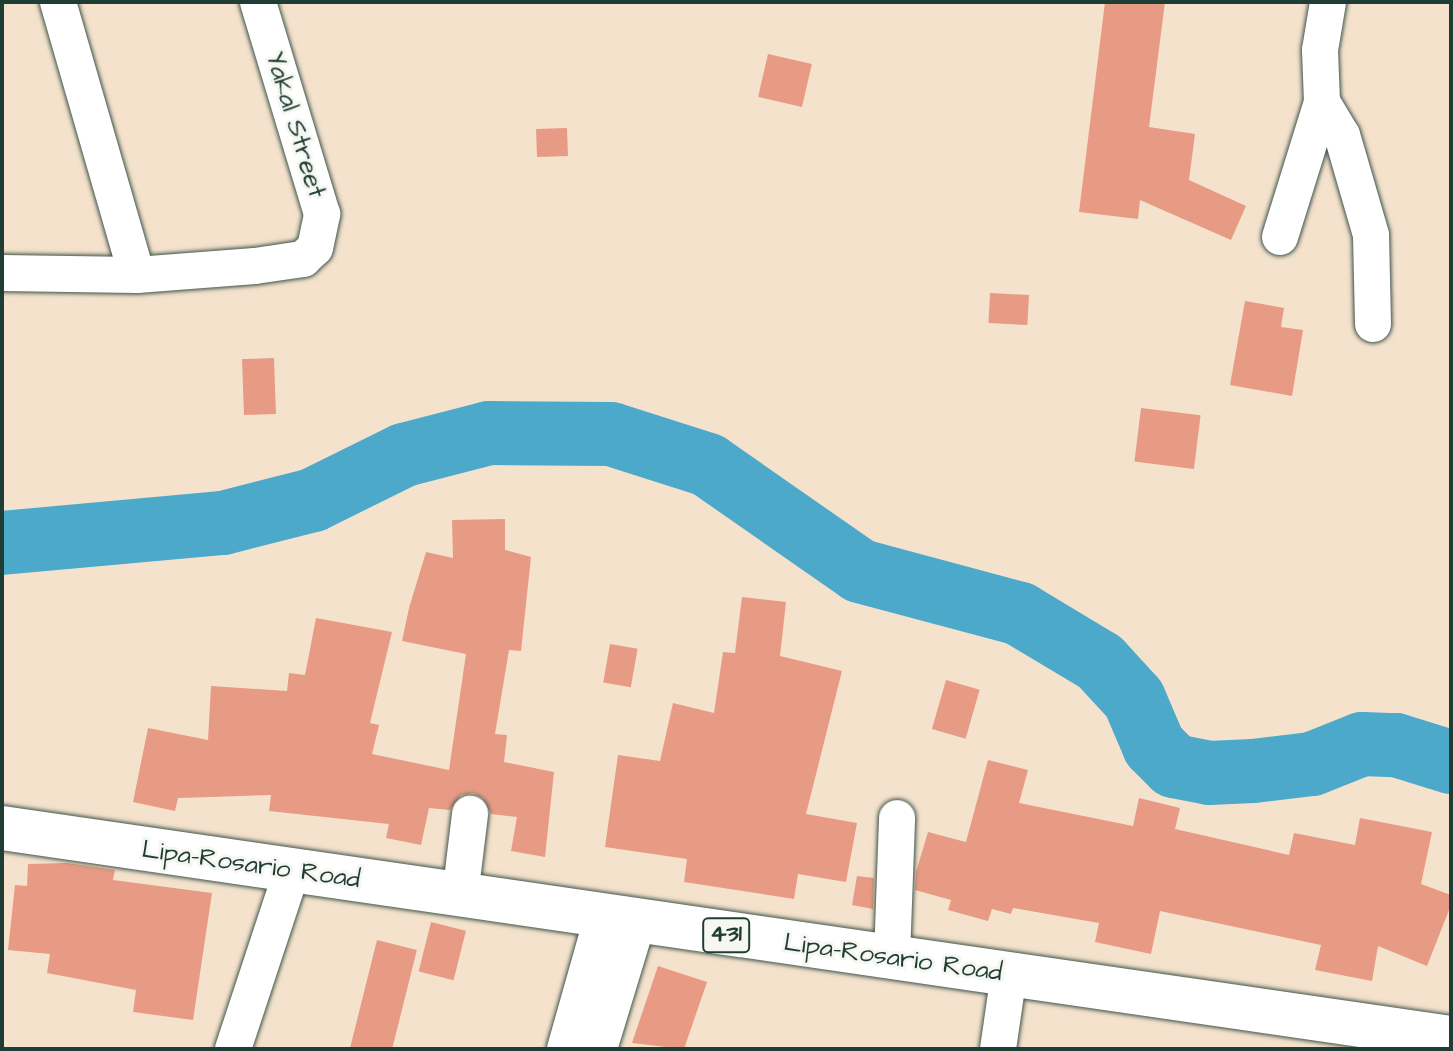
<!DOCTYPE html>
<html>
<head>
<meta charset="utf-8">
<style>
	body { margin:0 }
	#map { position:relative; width:1453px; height:1051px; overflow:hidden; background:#f5e2cd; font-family:"Architects Daughter",sans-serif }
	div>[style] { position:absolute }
	.river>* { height:64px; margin:-32px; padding:0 32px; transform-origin:32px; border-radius:32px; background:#4ca9ca }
	.building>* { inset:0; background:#e79b84; transform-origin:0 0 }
	.roads { filter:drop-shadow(0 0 2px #3f564b) drop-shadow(0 0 2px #3f564b) }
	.minor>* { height:36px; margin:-18px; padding:0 18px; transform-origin:18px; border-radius:18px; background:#fff }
	.major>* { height:44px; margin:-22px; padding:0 22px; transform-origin:22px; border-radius:22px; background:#fff }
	span { translate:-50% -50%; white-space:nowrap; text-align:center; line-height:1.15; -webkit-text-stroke:6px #f6f6f2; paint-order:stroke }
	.shield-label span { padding:2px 6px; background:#f6f6f2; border:2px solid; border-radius:6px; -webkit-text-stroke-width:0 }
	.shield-label { font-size:24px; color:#1f3d34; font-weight:700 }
	.street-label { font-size:26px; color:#1f3d34 }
	.frame { position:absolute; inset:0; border:4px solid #1f3d34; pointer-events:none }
</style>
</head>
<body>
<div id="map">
	<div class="river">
		<i style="left:2px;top:543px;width:222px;rotate:-5.2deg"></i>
		<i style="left:223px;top:523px;width:93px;rotate:-14.3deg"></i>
		<i style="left:313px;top:500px;width:102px;rotate:-26.3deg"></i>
		<i style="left:404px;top:455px;width:88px;rotate:-14.5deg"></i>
		<i style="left:489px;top:433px;width:122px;rotate:0.5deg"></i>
		<i style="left:611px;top:434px;width:102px;rotate:17.7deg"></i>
		<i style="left:708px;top:465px;width:185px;rotate:34.9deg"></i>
		<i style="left:860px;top:571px;width:166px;rotate:15deg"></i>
		<i style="left:1020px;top:614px;width:93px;rotate:31deg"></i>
		<i style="left:1100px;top:662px;width:50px;rotate:47.4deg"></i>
		<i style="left:1134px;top:699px;width:51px;rotate:66.9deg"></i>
		<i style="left:1154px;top:746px;width:28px;rotate:45deg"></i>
		<i style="left:1174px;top:766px;width:36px;rotate:11deg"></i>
		<i style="left:1209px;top:773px;width:44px;rotate:-2.6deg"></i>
		<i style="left:1253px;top:771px;width:59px;rotate:-6.8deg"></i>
		<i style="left:1312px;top:764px;width:54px;rotate:-21.8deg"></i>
		<i style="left:1362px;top:744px;width:34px;rotate:2deg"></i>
		<i style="left:1396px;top:745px;width:58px;rotate:17.2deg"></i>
	</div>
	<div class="building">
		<i style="clip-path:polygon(1105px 2px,1165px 2px,1149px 127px,1195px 134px,1189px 180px,1246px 206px,1231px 240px,1140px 200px,1138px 219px,1079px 212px)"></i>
		<i style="left:768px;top:54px;width:45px;height:44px;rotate:13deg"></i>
		<i style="left:567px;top:128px;width:28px;height:31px;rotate:88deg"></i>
		<i style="left:990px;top:293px;width:39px;height:30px;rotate:3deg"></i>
		<i style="clip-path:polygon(1245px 301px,1284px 308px,1281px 327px,1303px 330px,1292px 396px,1230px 385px)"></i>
		<i style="left:274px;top:358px;width:56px;height:32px;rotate:88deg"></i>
		<i style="left:1141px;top:408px;width:60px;height:54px;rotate:7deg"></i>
		<i style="clip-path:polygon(505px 519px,505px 550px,531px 557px,521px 651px,509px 650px,495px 734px,507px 735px,504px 762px,554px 772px,545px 857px,511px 851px,517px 817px,491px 814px,483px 798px,473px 793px,461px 795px,450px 810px,429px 808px,421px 845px,386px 838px,389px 824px,269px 811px,271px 795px,178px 798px,175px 811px,133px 802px,148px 728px,208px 740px,211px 686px,287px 691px,289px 673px,305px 675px,316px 618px,392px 632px,370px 723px,379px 725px,372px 754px,449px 770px,466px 654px,402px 641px,409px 608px,426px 552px,453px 558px,452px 520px)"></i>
		<i style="clip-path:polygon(742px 597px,786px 602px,780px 656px,842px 671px,806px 814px,857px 823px,846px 882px,798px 874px,794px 899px,684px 882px,687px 859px,605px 847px,618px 755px,660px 761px,673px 703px,714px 713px,723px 652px,735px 653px)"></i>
		<i style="left:610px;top:644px;width:28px;height:39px;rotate:10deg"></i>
		<i style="left:946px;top:680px;width:35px;height:51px;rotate:16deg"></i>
		<i style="clip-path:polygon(988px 760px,1028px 770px,1019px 803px,1133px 826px,1139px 798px,1180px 808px,1175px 829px,1289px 855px,1294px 833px,1355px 845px,1360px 818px,1432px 832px,1421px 884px,1451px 895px,1451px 905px,1427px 966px,1378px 946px,1372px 981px,1315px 970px,1321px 945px,1160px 911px,1151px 954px,1095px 942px,1099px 923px,1013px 908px,1011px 914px,992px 909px,988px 921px,948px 910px,951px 900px,915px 890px,916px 872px,928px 832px,966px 842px)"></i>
		<i style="clip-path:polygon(67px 863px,115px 870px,113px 880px,212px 893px,193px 1020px,133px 1012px,136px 990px,47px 973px,50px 954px,8px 950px,15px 885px,27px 886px,28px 864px)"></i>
		<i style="clip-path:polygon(857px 876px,874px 878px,873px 909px,852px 905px)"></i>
		<i style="left:431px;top:922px;width:36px;height:51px;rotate:14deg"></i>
		<i style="left:377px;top:940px;width:41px;height:113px;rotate:14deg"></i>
		<i style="clip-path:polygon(658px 966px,707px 982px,684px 1049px,632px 1043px)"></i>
	</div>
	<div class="roads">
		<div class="minor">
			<i style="left:58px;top:2px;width:284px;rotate:73.9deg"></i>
			<i style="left:1322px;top:102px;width:39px;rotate:59deg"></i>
			<i style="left:1342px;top:135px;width:104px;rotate:73.8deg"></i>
			<i style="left:1371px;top:235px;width:89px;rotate:88.7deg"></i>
			<i style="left:1280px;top:237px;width:141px;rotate:-72.7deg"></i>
			<i style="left:1322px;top:102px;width:52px;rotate:-92.2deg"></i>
			<i style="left:1320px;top:50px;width:49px;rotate:-80.5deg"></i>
			<i style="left:2px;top:273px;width:135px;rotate:0.8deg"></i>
			<i style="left:137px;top:275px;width:118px;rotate:-4.4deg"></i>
			<i style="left:255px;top:266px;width:49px;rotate:-8.3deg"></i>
			<i style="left:303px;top:259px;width:16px;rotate:-43deg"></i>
			<i style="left:315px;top:248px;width:35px;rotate:-78deg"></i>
			<i style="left:322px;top:214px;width:221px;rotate:-106.8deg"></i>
			<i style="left:460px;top:896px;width:83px;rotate:-83deg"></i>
			<i style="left:892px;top:957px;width:139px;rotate:-87.9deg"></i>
			<i style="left:233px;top:1049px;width:188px;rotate:-71.7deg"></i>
			<i style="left:565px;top:1049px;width:136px;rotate:-74.2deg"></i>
			<i style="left:599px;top:1049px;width:131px;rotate:-73.1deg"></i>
			<i style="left:998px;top:1049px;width:76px;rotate:-81.7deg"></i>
		</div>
		<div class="major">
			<i style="left:2px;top:828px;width:1464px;rotate:8.25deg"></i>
		</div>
	</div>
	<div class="shield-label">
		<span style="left:726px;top:935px">431</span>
	</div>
	<div class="street-label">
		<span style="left:295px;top:125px;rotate:73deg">Yakal Street</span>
		<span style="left:251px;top:865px;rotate:8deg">Lipa-Rosario Road</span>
		<span style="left:893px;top:958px;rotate:8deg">Lipa-Rosario Road</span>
	</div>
	<div class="frame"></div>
</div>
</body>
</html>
